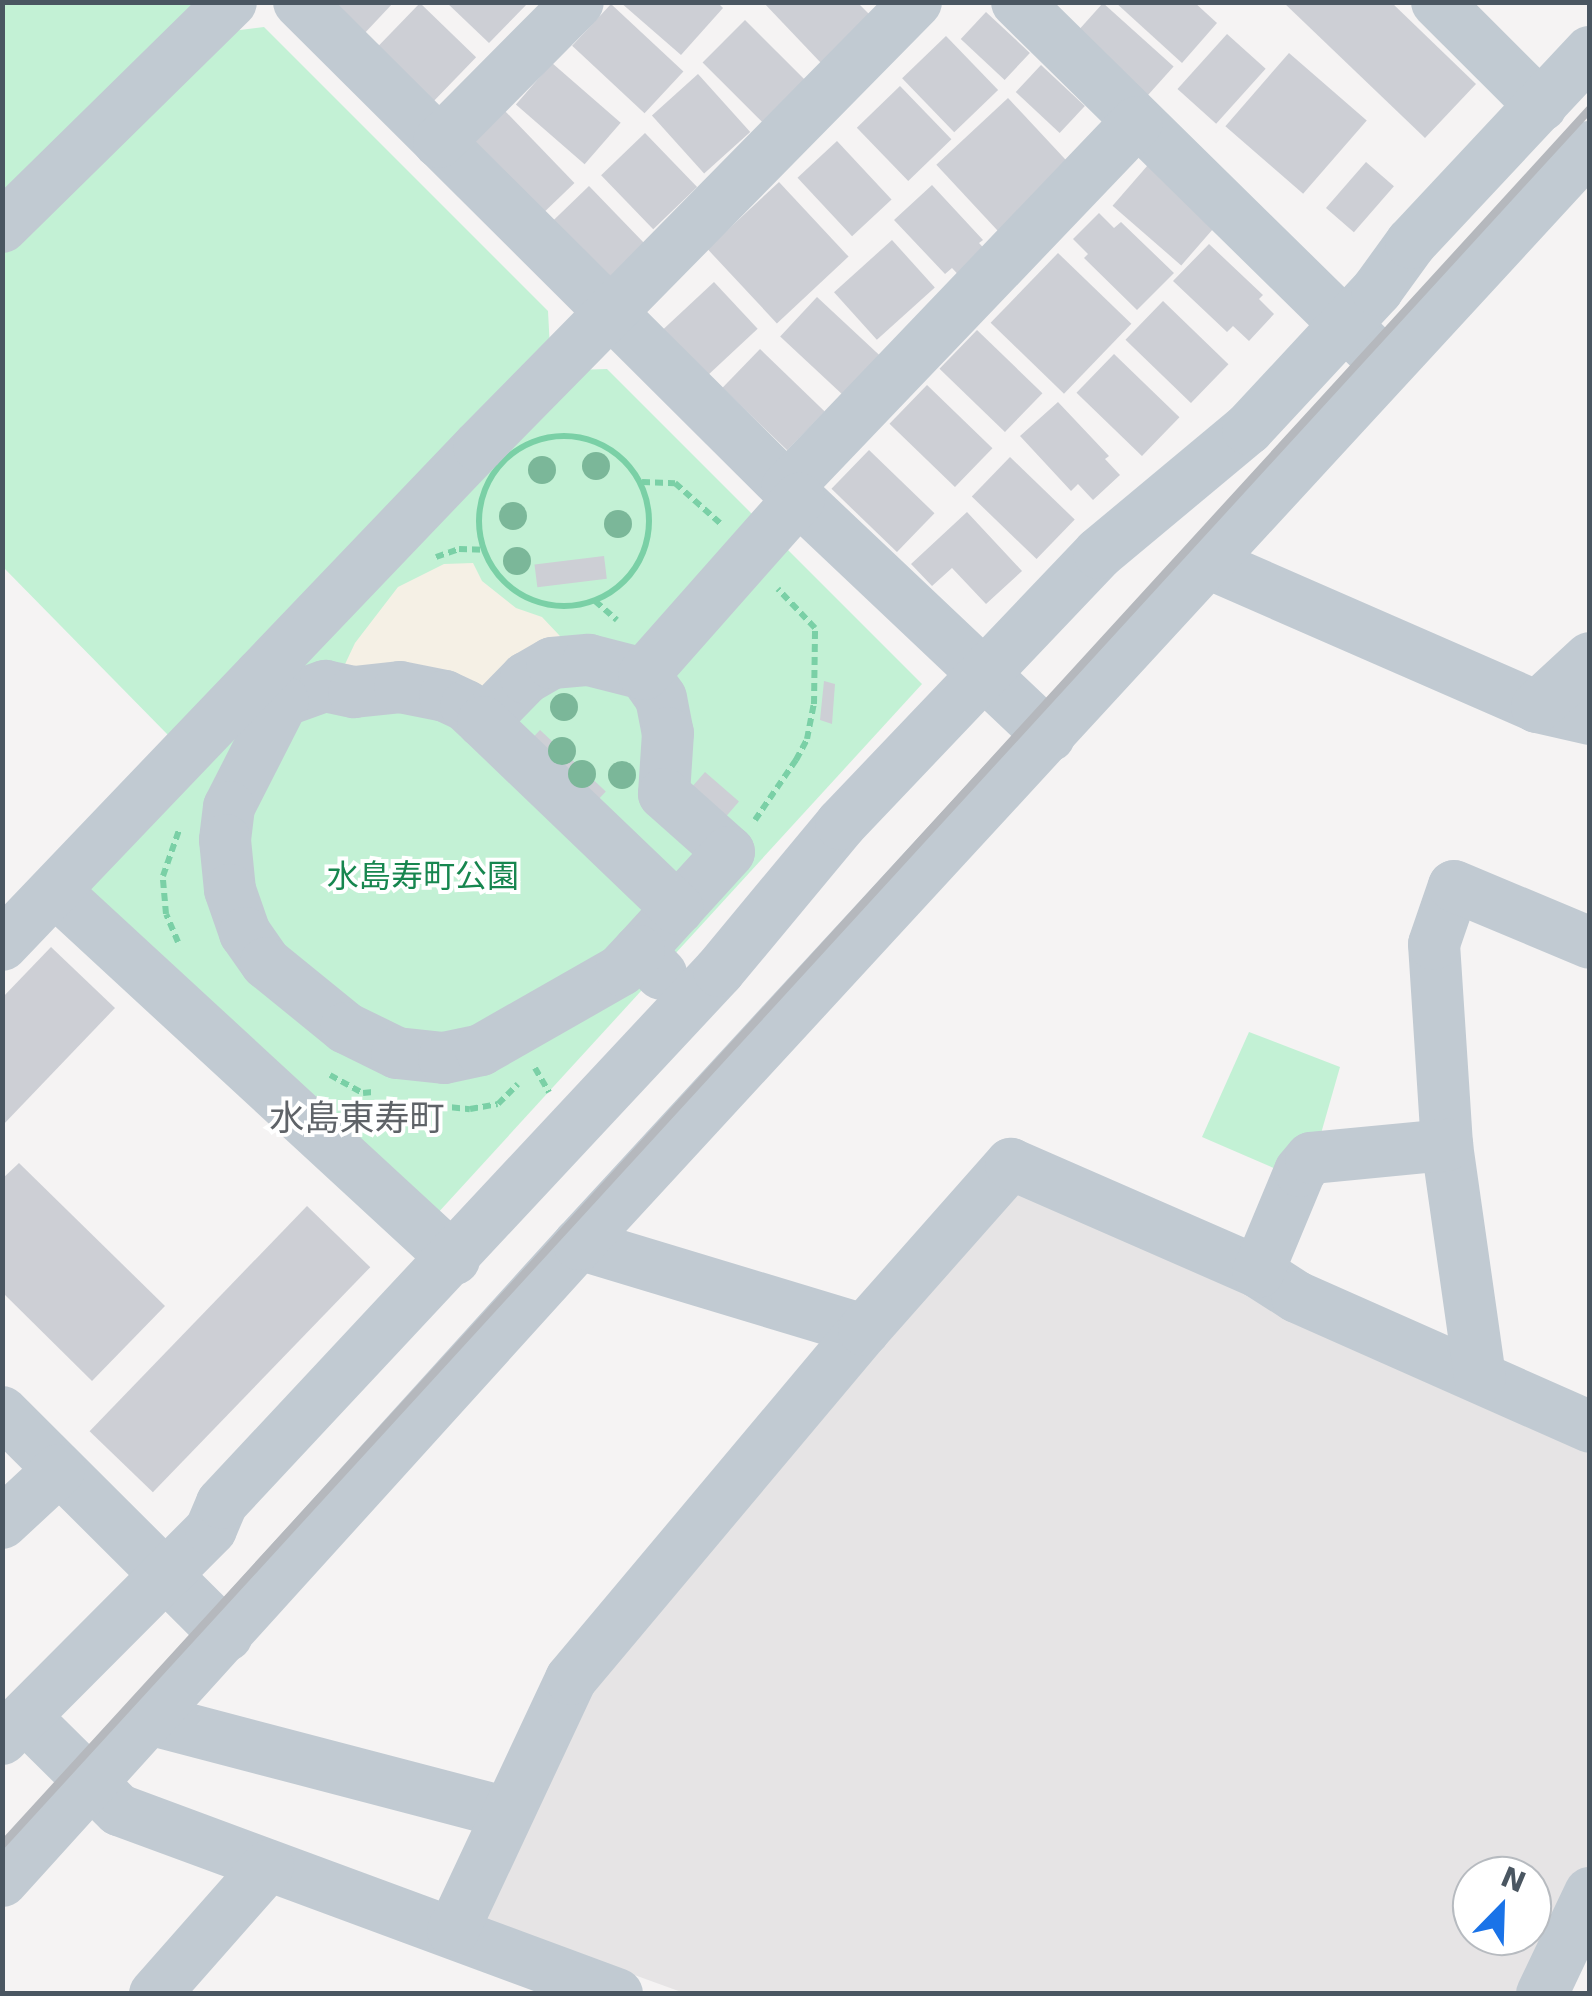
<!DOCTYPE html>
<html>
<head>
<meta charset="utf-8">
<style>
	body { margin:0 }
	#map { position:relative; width:1592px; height:1996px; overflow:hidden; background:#f5f3f3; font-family:"DejaVu Sans","Noto Sans JP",sans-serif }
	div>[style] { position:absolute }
	.education>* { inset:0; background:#e6e4e5 }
	.green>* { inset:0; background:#c3f1d5 }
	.sand>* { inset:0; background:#f5f0e5 }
	.building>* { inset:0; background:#cdcfd5; transform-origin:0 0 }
	.path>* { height:6px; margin-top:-3px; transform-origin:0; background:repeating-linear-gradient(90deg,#7ad0a6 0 8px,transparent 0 13px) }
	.path>.ring { margin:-3px; padding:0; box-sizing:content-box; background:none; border:6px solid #7ad0a6; border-radius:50% }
	.minor>* { height:52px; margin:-26px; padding:0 26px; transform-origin:26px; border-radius:26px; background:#c1cad2 }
	.rail>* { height:8px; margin:-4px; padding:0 4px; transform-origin:4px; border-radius:4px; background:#b5b8bd }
	.trees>* { width:28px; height:28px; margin:-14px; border-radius:50%; background:#7bb799 }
	span { translate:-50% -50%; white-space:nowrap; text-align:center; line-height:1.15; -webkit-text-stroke:8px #fff; paint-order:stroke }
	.park-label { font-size:32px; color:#17864f }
	.neighbourhood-label { font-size:35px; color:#5f6368 }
	.frame { position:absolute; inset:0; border:5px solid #4a5661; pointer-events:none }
	.north { position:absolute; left:1452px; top:1856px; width:100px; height:100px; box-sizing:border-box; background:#fff; border:2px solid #b7bbc0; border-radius:50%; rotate:23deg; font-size:28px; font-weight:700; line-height:40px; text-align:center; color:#4a5661 }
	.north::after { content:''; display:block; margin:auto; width:35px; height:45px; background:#1a73e8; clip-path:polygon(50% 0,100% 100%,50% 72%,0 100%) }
</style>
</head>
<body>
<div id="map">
	<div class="education">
		<i style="clip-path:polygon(evenodd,1017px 1178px,1589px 1435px,1589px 1863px,1527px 1993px,684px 1993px,472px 1916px,562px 1715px,1017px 1178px,1472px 1876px,1532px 1876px,1532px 1936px,1472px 1936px,1472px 1876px)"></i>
	</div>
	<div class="green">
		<i style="clip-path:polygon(3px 3px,207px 3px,3px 203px)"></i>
		<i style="clip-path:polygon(264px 27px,548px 311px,550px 349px,168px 735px,3px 567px,3px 252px,224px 32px)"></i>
		<i style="clip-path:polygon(607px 369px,922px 684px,436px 1215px,80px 890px,576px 370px)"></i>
		<i style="clip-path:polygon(1249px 1032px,1340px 1067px,1318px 1144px,1283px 1172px,1202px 1137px)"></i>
	</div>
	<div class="sand">
		<i style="clip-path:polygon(473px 563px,482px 581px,516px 608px,542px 617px,576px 653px,485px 712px,338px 679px,355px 643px,398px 587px,444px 564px)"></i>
	</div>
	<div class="building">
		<i style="clip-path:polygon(327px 2px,394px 2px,362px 36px)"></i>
		<i style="clip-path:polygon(446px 2px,529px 2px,489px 43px)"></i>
		<i style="clip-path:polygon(620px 2px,717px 2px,723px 8px,681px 55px)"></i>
		<i style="clip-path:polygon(763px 2px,857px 2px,869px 14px,821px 63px)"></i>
		<i style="clip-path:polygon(1115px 2px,1194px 2px,1217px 23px,1182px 63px)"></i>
		<i style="clip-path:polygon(1283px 2px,1391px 2px,1476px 84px,1425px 138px)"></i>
		<i style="left:420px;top:3px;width:78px;height:64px;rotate:44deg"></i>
		<i style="left:1103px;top:3px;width:95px;height:54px;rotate:42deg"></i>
		<i style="left:611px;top:4px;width:99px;height:57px;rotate:43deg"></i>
		<i style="left:986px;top:12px;width:60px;height:37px;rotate:43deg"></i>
		<i style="left:745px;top:20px;width:85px;height:60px;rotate:45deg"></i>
		<i style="left:1227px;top:34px;width:52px;height:74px;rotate:42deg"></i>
		<i style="left:946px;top:36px;width:75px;height:61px;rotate:46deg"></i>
		<i style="left:1289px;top:53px;width:103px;height:97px;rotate:41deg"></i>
		<i style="left:552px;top:63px;width:91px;height:55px;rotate:41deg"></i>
		<i style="left:1041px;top:65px;width:60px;height:37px;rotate:43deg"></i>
		<i style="left:698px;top:74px;width:78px;height:62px;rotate:48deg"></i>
		<i style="left:900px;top:86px;width:74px;height:60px;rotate:46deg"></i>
		<i style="left:1008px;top:98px;width:103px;height:98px;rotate:47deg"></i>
		<i style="left:505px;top:111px;width:100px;height:51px;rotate:46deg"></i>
		<i style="left:645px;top:133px;width:75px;height:61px;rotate:46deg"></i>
		<i style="left:837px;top:141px;width:80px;height:54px;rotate:47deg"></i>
		<i style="left:1366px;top:162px;width:37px;height:61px;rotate:41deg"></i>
		<i style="left:1148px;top:165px;width:91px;height:54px;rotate:41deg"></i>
		<i style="left:779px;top:182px;width:102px;height:98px;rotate:47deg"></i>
		<i style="clip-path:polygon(932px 185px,983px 240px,979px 243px,994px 259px,967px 284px,952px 268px,945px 274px,894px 220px)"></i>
		<i style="left:589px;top:186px;width:81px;height:63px;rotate:46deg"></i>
		<i style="clip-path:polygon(1099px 213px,1114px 228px,1121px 222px,1174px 273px,1137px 310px,1084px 258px,1088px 254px,1073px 239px)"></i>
		<i style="left:892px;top:240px;width:64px;height:78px;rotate:48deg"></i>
		<i style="clip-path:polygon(1209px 244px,1263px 295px,1259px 299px,1274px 314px,1249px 341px,1233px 326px,1227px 332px,1173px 281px)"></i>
		<i style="left:1058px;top:253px;width:102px;height:97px;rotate:44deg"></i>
		<i style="left:714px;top:282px;width:64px;height:77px;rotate:47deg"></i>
		<i style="left:817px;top:297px;width:91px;height:54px;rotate:43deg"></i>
		<i style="left:1163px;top:301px;width:91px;height:54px;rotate:44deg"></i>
		<i style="left:977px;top:330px;width:91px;height:54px;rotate:44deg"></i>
		<i style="left:760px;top:349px;width:90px;height:54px;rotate:44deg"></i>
		<i style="left:1114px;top:354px;width:91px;height:54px;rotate:44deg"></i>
		<i style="left:927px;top:385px;width:91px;height:54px;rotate:44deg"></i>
		<i style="clip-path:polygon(1058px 402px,1109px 456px,1105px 459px,1120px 475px,1093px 500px,1078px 484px,1071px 491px,1020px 436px)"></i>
		<i style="left:869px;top:450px;width:91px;height:54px;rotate:44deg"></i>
		<i style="left:1010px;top:457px;width:90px;height:55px;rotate:44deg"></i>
		<i style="clip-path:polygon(967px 512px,1022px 571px,986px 604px,952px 568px,932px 586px,911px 564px)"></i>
		<i style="left:604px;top:556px;width:23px;height:70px;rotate:83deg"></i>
		<i style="clip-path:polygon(824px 681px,835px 684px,832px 724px,820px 720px)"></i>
		<i style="left:540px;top:730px;width:90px;height:28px;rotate:43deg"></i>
		<i style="left:705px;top:772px;width:45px;height:26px;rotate:41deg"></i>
		<i style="clip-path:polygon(51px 947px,115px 1008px,2px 1126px,2px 998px)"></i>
		<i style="clip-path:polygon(19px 1163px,165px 1306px,92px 1381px,2px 1292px,2px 1179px)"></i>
		<i style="left:307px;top:1206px;width:88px;height:313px;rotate:44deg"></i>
	</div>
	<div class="path">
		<i class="ring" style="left:479px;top:436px;width:164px;height:164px"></i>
		<i style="left:642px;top:482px;width:33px;rotate:2deg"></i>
		<i style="left:675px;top:483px;width:62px;rotate:41.7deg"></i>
		<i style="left:436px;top:557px;width:24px;rotate:-19deg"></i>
		<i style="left:459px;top:549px;width:25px;rotate:2deg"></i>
		<i style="left:595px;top:601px;width:29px;rotate:41deg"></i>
		<i style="left:755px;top:820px;width:73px;rotate:-55.7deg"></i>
		<i style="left:796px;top:760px;width:24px;rotate:-62deg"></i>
		<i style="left:807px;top:739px;width:36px;rotate:-79deg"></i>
		<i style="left:814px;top:704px;width:76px;rotate:-89.2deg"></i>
		<i style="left:815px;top:628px;width:54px;rotate:-133.5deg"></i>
		<i style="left:178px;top:942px;width:30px;rotate:-113deg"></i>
		<i style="left:166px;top:914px;width:38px;rotate:-95deg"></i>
		<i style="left:163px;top:876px;width:49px;rotate:-70.8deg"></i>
		<i style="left:535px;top:1068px;width:28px;rotate:60deg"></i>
		<i style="left:330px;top:1075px;width:38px;rotate:29deg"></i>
		<i style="left:363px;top:1093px;width:10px;rotate:-6deg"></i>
		<i style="left:439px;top:1106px;width:31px;rotate:6deg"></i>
		<i style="left:470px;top:1109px;width:28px;rotate:-10deg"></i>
		<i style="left:498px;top:1104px;width:28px;rotate:-45deg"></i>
	</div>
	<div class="minor">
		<i style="left:299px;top:2px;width:689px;rotate:44.88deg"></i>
		<i style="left:787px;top:488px;width:361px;rotate:43.4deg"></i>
		<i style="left:1017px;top:2px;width:494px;rotate:44.5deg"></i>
		<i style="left:1437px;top:2px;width:147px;rotate:45deg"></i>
		<i style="left:439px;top:142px;width:197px;rotate:-45.2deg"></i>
		<i style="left:2px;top:227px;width:321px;rotate:-44.5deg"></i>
		<i style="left:787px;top:488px;width:506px;rotate:-46.28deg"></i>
		<i style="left:1208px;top:563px;width:359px;rotate:23.6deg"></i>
		<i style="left:1537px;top:707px;width:54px;rotate:12.8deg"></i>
		<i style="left:644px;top:674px;width:29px;rotate:55deg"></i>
		<i style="left:661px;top:698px;width:36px;rotate:79deg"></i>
		<i style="left:668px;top:733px;width:61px;rotate:93.8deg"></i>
		<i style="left:664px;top:794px;width:87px;rotate:41.7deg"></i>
		<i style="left:729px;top:852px;width:134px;rotate:132.3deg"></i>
		<i style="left:639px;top:951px;width:32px;rotate:46deg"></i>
		<i style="left:260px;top:675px;width:35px;rotate:49deg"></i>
		<i style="left:283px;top:701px;width:45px;rotate:-19.7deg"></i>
		<i style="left:325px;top:686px;width:30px;rotate:12deg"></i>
		<i style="left:354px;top:692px;width:46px;rotate:-6.2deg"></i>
		<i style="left:400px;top:687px;width:46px;rotate:11.3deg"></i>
		<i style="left:445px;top:696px;width:23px;rotate:25deg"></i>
		<i style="left:466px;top:706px;width:23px;rotate:43deg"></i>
		<i style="left:483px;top:722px;width:62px;rotate:-45.7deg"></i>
		<i style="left:526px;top:678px;width:30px;rotate:-30deg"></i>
		<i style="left:552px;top:663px;width:37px;rotate:-5deg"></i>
		<i style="left:589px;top:660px;width:57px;rotate:14.3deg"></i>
		<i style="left:644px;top:674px;width:234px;rotate:-48.5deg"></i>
		<i style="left:283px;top:701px;width:119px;rotate:117deg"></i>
		<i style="left:229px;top:807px;width:33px;rotate:97deg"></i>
		<i style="left:225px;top:840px;width:50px;rotate:84.3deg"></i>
		<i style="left:230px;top:890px;width:46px;rotate:70.8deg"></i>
		<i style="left:245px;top:933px;width:37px;rotate:55deg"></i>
		<i style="left:266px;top:963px;width:103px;rotate:39.1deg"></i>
		<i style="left:346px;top:1028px;width:57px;rotate:26.1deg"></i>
		<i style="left:397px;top:1053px;width:47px;rotate:6.1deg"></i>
		<i style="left:444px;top:1058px;width:38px;rotate:-12deg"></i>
		<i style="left:481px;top:1050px;width:161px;rotate:-29.7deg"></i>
		<i style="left:621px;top:970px;width:26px;rotate:-47deg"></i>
		<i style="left:1537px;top:707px;width:72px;rotate:-42.8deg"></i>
		<i style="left:483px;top:722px;width:270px;rotate:43.8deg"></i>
		<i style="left:55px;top:891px;width:543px;rotate:42.69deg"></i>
		<i style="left:2px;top:945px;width:690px;rotate:-46.29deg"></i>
		<i style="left:479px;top:446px;width:623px;rotate:-45.46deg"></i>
		<i style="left:579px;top:1244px;width:298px;rotate:16.8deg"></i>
		<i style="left:1258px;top:1272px;width:46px;rotate:32.7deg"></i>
		<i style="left:1297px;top:1297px;width:321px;rotate:23.9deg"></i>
		<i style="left:1480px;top:1377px;width:234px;rotate:-98.1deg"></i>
		<i style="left:1447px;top:1145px;width:201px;rotate:-93.7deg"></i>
		<i style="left:1434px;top:944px;width:61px;rotate:-71deg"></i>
		<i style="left:1454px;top:886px;width:147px;rotate:22.7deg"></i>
		<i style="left:2px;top:1412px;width:317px;rotate:44.9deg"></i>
		<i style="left:2px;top:1523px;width:78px;rotate:-42.9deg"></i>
		<i style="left:26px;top:1718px;width:131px;rotate:44.7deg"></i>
		<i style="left:119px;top:1810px;width:531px;rotate:20.28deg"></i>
		<i style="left:149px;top:1719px;width:370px;rotate:14.7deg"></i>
		<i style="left:2px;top:1739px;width:296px;rotate:-45.1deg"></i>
		<i style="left:211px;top:1529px;width:28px;rotate:-67deg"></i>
		<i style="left:222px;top:1503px;width:728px;rotate:-46.95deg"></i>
		<i style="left:719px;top:971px;width:191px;rotate:-50.3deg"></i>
		<i style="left:841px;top:824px;width:374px;rotate:-46.4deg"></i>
		<i style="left:1099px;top:553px;width:194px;rotate:-39.8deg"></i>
		<i style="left:1248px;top:429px;width:190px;rotate:-47.1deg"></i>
		<i style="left:1377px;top:290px;width:58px;rotate:-54.1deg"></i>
		<i style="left:1411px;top:243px;width:262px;rotate:-46.9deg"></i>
		<i style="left:2px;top:1881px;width:859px;rotate:-47.83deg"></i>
		<i style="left:579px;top:1244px;width:1492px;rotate:-47.34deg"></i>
		<i style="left:453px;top:1931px;width:278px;rotate:-64.9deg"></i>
		<i style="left:571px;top:1679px;width:456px;rotate:-50deg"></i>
		<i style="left:864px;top:1330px;width:222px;rotate:-48.5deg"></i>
		<i style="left:1011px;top:1164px;width:270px;rotate:23.6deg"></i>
		<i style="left:1258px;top:1272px;width:109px;rotate:-67.4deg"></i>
		<i style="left:1300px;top:1171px;width:17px;rotate:-50deg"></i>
		<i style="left:1311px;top:1158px;width:137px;rotate:-5.5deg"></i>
		<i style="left:155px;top:1994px;width:171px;rotate:-48.6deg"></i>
		<i style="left:1542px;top:1994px;width:112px;rotate:-64.6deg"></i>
	</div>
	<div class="rail">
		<i style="left:2px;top:1845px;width:2353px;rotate:-47.55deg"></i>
	</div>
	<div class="trees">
		<i style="left:596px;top:466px"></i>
		<i style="left:542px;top:470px"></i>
		<i style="left:513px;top:516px"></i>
		<i style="left:618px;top:524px"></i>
		<i style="left:517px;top:561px"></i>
		<i style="left:564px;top:707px"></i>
		<i style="left:562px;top:751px"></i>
		<i style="left:582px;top:774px"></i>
		<i style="left:622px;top:775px"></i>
	</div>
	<div class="park-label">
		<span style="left:423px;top:876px">水島寿町公園</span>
	</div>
	<div class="neighbourhood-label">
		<span style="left:357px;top:1118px">水島東寿町</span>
	</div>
	<div class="frame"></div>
	<div class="north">N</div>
</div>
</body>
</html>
